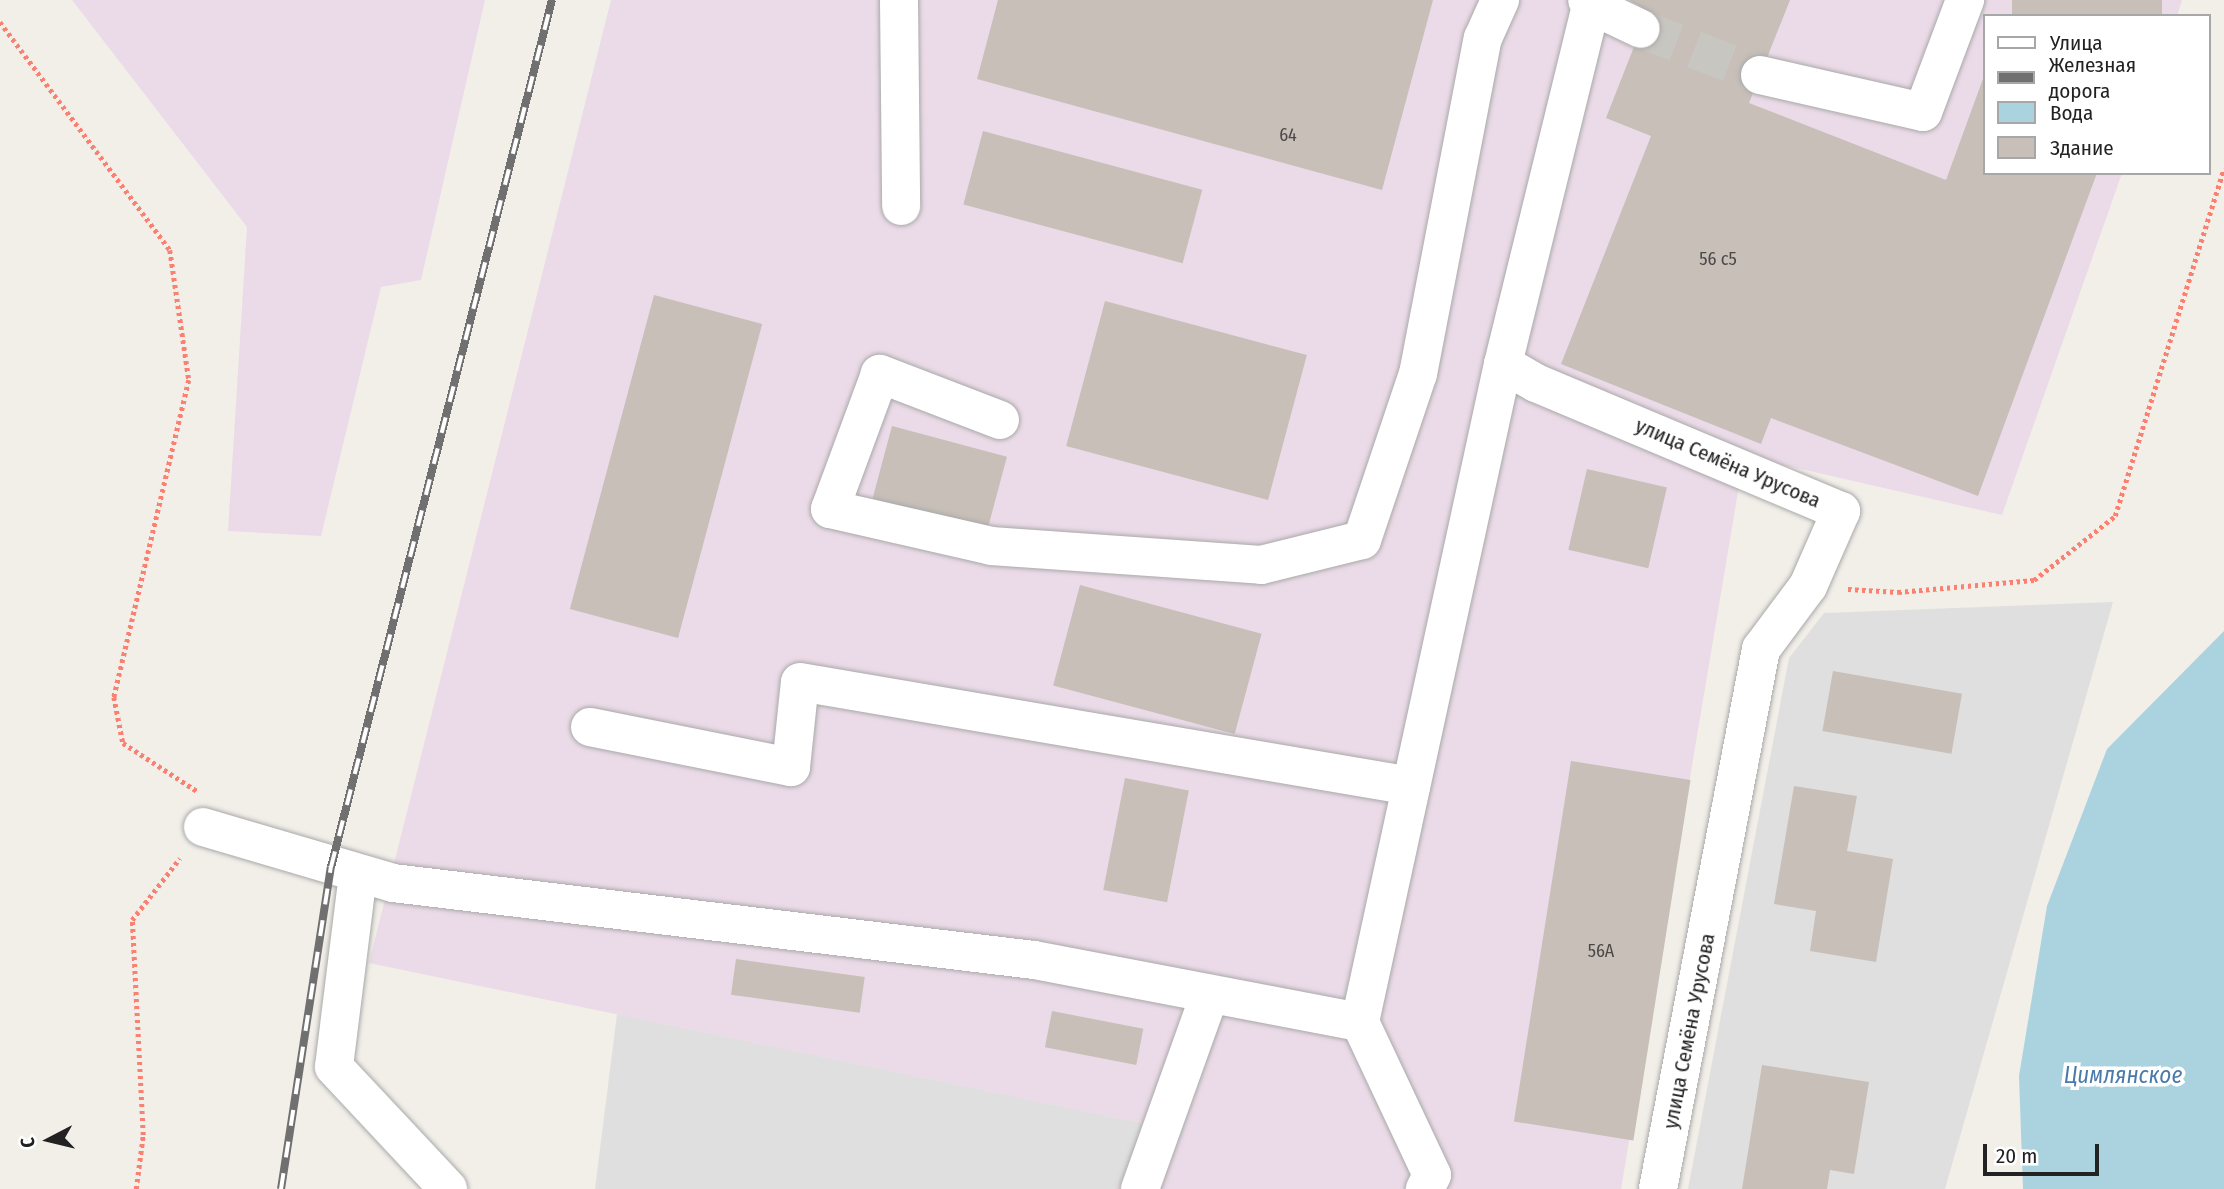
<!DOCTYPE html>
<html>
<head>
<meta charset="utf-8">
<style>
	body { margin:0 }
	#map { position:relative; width:2224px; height:1189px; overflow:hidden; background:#f2efe9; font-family:"Fira Sans Condensed",sans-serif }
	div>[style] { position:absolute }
	.residential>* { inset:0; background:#e0dfdf }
	.industrial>* { inset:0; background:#ebdbe8 }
	.water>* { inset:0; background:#aad3df }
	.building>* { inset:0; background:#c7bfb8; transform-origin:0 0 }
	.minor-tunnel>* { height:38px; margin-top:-19px; transform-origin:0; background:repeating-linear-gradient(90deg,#c8c6c1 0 38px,transparent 0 57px) }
	.path>* { height:4.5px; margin-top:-2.25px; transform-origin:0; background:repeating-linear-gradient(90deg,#fa8072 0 3.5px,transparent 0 7px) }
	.roads { filter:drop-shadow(0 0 2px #a9a9a9) drop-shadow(0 0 2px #a9a9a9) }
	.minor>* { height:38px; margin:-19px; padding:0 19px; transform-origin:19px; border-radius:19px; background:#fff }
	.rail>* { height:8px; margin-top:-4px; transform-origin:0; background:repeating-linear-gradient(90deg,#fff 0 16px,#707070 0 32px); box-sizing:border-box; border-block:2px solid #707070 }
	span { translate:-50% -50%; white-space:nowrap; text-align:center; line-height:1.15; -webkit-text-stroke:7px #fff; paint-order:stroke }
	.number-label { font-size:18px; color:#4b4948 }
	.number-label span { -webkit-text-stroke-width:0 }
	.street-label { font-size:21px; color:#222 }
	.water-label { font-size:23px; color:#4a7aab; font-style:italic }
	.legend { position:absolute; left:1983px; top:14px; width:228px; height:161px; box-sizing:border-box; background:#fff; border:2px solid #a7a7a7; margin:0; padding:9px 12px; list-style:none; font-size:21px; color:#222 }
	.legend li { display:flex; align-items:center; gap:14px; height:35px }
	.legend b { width:35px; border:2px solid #a7a7a7 }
	.north { position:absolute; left:14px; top:1105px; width:70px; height:70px; -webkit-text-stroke:5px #fff; paint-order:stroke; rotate:263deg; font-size:19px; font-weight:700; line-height:28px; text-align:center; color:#222 }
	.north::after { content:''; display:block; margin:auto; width:24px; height:32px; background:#222; clip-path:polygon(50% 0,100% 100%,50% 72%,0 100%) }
	.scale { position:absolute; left:1983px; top:1144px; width:116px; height:32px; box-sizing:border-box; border:4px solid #222; border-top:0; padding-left:9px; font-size:21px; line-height:24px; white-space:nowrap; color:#222; -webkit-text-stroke:5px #fff; paint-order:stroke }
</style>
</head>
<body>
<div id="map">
	<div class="residential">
		<i style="clip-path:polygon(2113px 602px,1945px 1189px,1688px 1189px,1789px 658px,1824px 613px)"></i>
		<i style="clip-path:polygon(617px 1014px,1143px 1123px,1118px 1189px,595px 1189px)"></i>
	</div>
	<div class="industrial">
		<i style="clip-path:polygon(72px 0,485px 0,421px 280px,381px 287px,321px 536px,228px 531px,247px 227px)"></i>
		<i style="clip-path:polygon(611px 0,2182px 0,2177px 16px,1984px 16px,1984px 173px,2122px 173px,2002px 515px,1744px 456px,1621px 1189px,1118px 1189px,1142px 1123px,369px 963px)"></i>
	</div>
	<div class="water">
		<i style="clip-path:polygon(2224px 631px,2224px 1189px,2023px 1189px,2019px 1076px,2047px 906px,2107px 749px)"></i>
	</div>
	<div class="building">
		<i style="clip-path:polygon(998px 0,1433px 0,1382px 190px,977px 79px)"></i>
		<i style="clip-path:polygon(1629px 0,1790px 0,1749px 103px,1946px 180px,1984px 76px,1984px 173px,2097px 173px,1978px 496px,1771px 418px,1761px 444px,1561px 364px,1651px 136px,1606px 118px,1648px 11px)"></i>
		<i style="left:2012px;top:0;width:150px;height:17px"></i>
		<i style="left:983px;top:131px;width:227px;height:76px;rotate:15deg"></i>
		<i style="left:654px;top:295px;width:112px;height:325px;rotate:15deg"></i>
		<i style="left:1105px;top:301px;width:209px;height:150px;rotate:15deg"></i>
		<i style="left:892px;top:426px;width:119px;height:75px;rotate:15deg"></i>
		<i style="left:1587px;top:469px;width:82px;height:83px;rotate:13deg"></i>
		<i style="left:1080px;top:585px;width:188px;height:104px;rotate:15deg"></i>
		<i style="left:1833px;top:671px;width:131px;height:61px;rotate:10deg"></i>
		<i style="left:1571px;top:761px;width:121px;height:365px;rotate:9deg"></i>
		<i style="left:1125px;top:778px;width:65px;height:114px;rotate:11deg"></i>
		<i style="clip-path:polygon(1794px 786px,1857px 796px,1847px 851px,1893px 859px,1876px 962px,1810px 951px,1816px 911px,1774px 904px)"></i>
		<i style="left:736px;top:959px;width:130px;height:36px;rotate:8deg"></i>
		<i style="left:1052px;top:1011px;width:93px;height:37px;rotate:11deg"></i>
		<i style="clip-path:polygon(1762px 1065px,1869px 1082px,1854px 1174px,1830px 1170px,1827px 1189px,1742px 1189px)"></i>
	</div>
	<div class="minor-tunnel">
		<i style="left:1641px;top:29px;width:128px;rotate:21.1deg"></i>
	</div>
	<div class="path">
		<i style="left:0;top:22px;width:284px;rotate:53.3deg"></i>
		<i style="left:170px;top:250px;width:131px;rotate:81.7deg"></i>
		<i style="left:189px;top:380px;width:326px;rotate:103.3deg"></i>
		<i style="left:114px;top:697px;width:47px;rotate:78.9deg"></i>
		<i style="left:123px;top:743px;width:88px;rotate:33deg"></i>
		<i style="left:1848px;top:589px;width:50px;rotate:3.4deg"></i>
		<i style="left:1898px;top:592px;width:137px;rotate:-5deg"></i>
		<i style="left:2034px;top:580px;width:103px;rotate:-38.3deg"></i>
		<i style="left:2115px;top:516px;width:364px;rotate:-72.6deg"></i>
		<i style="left:136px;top:1189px;width:54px;rotate:-82.6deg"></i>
		<i style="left:143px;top:1135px;width:215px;rotate:-92.9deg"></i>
		<i style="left:132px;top:920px;width:78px;rotate:-52.3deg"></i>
	</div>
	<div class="roads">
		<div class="minor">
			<i style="left:899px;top:0;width:206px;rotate:89.4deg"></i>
			<i style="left:1591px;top:5px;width:55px;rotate:25.6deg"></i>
			<i style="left:1760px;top:75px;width:167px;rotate:12.8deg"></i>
			<i style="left:1923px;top:112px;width:120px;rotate:-69.4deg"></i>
			<i style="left:1503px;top:364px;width:38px;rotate:30deg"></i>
			<i style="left:1536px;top:383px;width:331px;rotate:22.8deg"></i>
			<i style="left:1841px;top:511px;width:82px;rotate:113.7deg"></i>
			<i style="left:1808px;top:586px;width:79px;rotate:126.7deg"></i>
			<i style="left:1761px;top:649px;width:550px;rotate:100.8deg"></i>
			<i style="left:1000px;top:420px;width:129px;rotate:-159deg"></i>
			<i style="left:880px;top:374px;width:144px;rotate:110.3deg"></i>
			<i style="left:830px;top:509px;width:165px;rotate:12.9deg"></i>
			<i style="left:991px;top:546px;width:271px;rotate:4deg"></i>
			<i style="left:1261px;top:565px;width:104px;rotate:-13.9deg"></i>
			<i style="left:1362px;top:540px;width:175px;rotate:-71.4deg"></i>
			<i style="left:1418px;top:374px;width:342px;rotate:-79.1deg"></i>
			<i style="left:1483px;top:38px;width:42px;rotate:-65.9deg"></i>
			<i style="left:590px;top:727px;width:205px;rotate:11.3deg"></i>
			<i style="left:791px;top:767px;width:85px;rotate:-84deg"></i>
			<i style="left:800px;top:682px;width:620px;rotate:9.66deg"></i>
			<i style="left:203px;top:827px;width:198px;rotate:16.4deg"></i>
			<i style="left:393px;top:883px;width:646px;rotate:6.85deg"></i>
			<i style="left:1034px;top:960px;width:332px;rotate:10.8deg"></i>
			<i style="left:1360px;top:1022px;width:673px;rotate:-77.74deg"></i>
			<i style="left:1503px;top:364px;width:370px;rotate:-76.2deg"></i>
			<i style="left:1591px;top:5px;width:6px;rotate:-129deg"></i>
			<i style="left:358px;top:874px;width:194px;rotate:97.1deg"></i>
			<i style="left:334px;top:1067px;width:167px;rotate:46.9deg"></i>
			<i style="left:1360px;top:1022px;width:169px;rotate:64.8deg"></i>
			<i style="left:1432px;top:1175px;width:16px;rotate:117deg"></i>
			<i style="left:1140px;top:1189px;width:207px;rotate:-70.3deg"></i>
		</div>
	</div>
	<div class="rail">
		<i style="left:281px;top:1189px;width:326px;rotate:-81.2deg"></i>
		<i style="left:331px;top:867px;width:895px;rotate:-75.7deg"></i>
	</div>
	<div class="number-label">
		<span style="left:1288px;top:135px">64</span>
		<span style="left:1718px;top:259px">56 с5</span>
		<span style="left:1601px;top:951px">56А</span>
	</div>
	<div class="street-label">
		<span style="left:1728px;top:463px;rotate:23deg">улица Семёна Урусова</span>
		<span style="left:1689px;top:1031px;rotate:-79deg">улица Семёна Урусова</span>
	</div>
	<div class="water-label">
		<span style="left:2123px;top:1075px">Цимлянское</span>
	</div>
	<ul class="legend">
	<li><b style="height:9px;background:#fff"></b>Улица</li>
	<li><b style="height:9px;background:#707070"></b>Железная дорога</li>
	<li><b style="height:19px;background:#aad3df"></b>Вода</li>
	<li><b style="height:19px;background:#c7bfb8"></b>Здание</li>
	</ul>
	<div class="north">С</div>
	<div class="scale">20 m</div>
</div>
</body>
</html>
